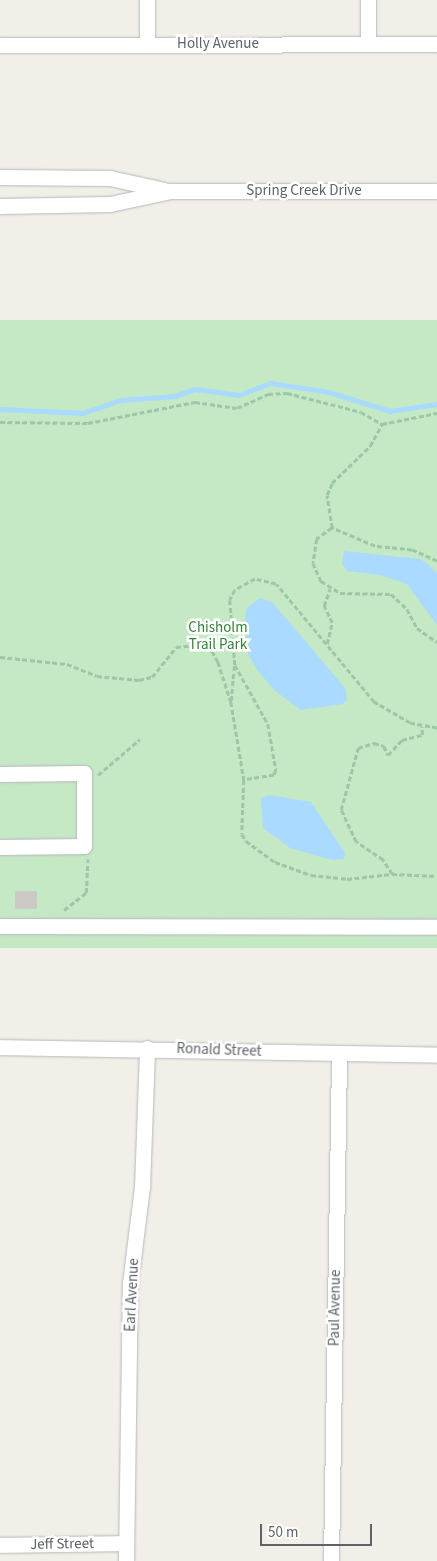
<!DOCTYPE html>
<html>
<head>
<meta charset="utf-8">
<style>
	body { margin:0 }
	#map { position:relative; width:437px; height:1561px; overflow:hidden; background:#f1efe8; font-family:"Source Sans 3",sans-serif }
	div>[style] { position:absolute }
	.green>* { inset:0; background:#c5e8c5; transform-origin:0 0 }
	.water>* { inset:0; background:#aadaff }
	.stream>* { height:4.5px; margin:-2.25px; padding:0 2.25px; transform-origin:2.25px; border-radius:2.25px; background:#aadaff }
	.building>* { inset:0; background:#cccac5; transform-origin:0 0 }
	.path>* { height:2.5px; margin-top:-1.25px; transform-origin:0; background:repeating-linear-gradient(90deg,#9cc7a9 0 5px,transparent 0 7.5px) }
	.roads { filter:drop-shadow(0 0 1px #b5b8bc) drop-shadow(0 0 1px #b5b8bc) }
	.minor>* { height:15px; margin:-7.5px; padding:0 7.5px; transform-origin:7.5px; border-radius:7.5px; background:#fff }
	span { translate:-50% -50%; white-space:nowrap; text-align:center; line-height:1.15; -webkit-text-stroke:5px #fff; paint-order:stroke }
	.street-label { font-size:15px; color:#5f6368 }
	.park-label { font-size:15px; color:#348238 }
	.scale { position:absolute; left:260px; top:1524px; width:112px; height:22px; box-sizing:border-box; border:2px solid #5f6368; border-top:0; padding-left:6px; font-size:15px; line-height:18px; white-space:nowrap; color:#5f6368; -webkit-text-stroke:4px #fff; paint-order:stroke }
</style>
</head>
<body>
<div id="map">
	<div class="green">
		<i style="left:437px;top:320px;width:628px;height:437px;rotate:90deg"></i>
	</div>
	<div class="water">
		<i style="clip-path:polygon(344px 551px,420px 559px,428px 564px,437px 573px,437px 625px,407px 584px,380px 575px,347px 571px,342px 564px)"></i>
		<i style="clip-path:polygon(260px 598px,273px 603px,345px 688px,347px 699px,343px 704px,301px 710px,274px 690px,258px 671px,248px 654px,245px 618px,247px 608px)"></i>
		<i style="clip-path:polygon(269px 795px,311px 802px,345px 853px,344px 859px,332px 860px,290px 848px,263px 828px,261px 798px)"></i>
	</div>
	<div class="stream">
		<i style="left:0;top:409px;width:83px;rotate:2.8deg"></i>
		<i style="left:83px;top:413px;width:39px;rotate:-19deg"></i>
		<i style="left:120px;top:400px;width:55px;rotate:-4.2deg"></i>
		<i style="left:175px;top:396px;width:21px;rotate:-19deg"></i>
		<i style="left:195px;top:389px;width:44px;rotate:7.8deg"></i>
		<i style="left:239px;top:395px;width:34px;rotate:-21deg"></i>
		<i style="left:271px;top:383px;width:59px;rotate:8.8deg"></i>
		<i style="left:329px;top:392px;width:64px;rotate:17.3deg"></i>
		<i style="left:390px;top:411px;width:48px;rotate:-8.5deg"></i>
	</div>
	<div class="building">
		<i style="left:15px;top:891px;width:22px;height:18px"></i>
	</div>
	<div class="path">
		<i style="left:0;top:422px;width:88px;rotate:0.7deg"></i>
		<i style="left:88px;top:423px;width:109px;rotate:-11.1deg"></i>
		<i style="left:195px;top:402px;width:42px;rotate:8.1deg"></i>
		<i style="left:237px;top:408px;width:34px;rotate:-24deg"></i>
		<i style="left:268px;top:394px;width:19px;rotate:-3deg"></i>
		<i style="left:287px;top:393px;width:76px;rotate:14.4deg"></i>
		<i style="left:361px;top:412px;width:24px;rotate:30deg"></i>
		<i style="left:382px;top:424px;width:56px;rotate:-11.3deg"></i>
		<i style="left:332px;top:528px;width:33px;rotate:-99deg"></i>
		<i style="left:327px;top:495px;width:13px;rotate:-67deg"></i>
		<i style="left:332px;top:483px;width:53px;rotate:-44.2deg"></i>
		<i style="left:370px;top:446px;width:25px;rotate:-61deg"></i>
		<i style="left:437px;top:561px;width:27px;rotate:-156deg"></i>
		<i style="left:412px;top:550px;width:37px;rotate:-174deg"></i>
		<i style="left:375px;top:546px;width:47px;rotate:-157.3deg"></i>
		<i style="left:332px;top:528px;width:19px;rotate:144deg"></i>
		<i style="left:317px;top:539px;width:24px;rotate:99deg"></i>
		<i style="left:313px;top:563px;width:20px;rotate:66deg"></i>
		<i style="left:321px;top:581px;width:22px;rotate:32deg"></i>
		<i style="left:340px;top:593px;width:51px;rotate:1.1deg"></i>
		<i style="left:391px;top:594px;width:22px;rotate:43deg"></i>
		<i style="left:407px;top:609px;width:21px;rotate:62deg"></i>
		<i style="left:417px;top:628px;width:24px;rotate:35deg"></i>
		<i style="left:327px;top:644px;width:22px;rotate:-77deg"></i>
		<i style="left:332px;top:623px;width:19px;rotate:-115deg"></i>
		<i style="left:324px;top:606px;width:18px;rotate:-71deg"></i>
		<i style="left:0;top:657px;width:67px;rotate:6deg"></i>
		<i style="left:67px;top:664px;width:32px;rotate:22deg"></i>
		<i style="left:97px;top:676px;width:42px;rotate:5.4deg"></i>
		<i style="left:139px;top:680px;width:13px;rotate:-13deg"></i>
		<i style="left:152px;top:677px;width:38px;rotate:-51deg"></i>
		<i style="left:176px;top:647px;width:25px;rotate:-5deg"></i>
		<i style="left:201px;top:645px;width:13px;rotate:29deg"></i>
		<i style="left:212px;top:651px;width:13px;rotate:61deg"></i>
		<i style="left:218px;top:662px;width:42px;rotate:72deg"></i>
		<i style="left:231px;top:702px;width:79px;rotate:80.5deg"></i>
		<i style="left:231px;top:701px;width:35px;rotate:-85deg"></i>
		<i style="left:437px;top:728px;width:27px;rotate:-170deg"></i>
		<i style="left:410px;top:723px;width:42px;rotate:-149.7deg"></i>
		<i style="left:374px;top:702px;width:153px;rotate:-129.7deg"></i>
		<i style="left:276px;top:584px;width:22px;rotate:-167deg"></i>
		<i style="left:255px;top:579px;width:23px;rotate:151deg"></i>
		<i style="left:235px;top:590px;width:11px;rotate:117deg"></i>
		<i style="left:230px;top:600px;width:65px;rotate:85.6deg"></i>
		<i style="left:235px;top:665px;width:68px;rotate:60.8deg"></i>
		<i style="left:268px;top:724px;width:47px;rotate:80.1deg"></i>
		<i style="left:276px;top:770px;width:5px;rotate:112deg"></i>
		<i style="left:274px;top:775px;width:30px;rotate:171deg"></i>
		<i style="left:244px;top:780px;width:54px;rotate:92.1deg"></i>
		<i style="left:242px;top:834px;width:8px;rotate:60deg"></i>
		<i style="left:246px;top:841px;width:36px;rotate:36deg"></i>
		<i style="left:275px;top:862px;width:38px;rotate:20deg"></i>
		<i style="left:311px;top:875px;width:36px;rotate:6deg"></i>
		<i style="left:347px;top:879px;width:45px;rotate:-6.3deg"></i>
		<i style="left:392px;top:874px;width:45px;rotate:2.5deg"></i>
		<i style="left:98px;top:775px;width:55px;rotate:-40.6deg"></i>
		<i style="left:392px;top:874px;width:17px;rotate:-123deg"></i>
		<i style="left:383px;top:860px;width:32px;rotate:-146deg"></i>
		<i style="left:356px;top:842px;width:35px;rotate:-115deg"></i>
		<i style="left:341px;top:810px;width:64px;rotate:-74.7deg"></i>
		<i style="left:358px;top:748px;width:17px;rotate:-17deg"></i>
		<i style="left:374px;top:743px;width:10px;rotate:17deg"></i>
		<i style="left:384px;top:746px;width:10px;rotate:66deg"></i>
		<i style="left:388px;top:755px;width:21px;rotate:-47deg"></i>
		<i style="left:402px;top:740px;width:21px;rotate:-14deg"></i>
		<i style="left:422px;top:735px;width:8px;rotate:-90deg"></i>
		<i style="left:64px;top:910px;width:28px;rotate:-38deg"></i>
		<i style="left:86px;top:893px;width:34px;rotate:-87deg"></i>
	</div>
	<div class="roads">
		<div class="minor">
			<i style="left:368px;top:0;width:44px;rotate:90deg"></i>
			<i style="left:147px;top:44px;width:44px;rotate:-90deg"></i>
			<i style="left:0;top:45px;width:437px;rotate:-0.1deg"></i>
			<i style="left:0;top:177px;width:110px;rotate:0.5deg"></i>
			<i style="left:110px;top:178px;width:55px;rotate:12.5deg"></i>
			<i style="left:0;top:206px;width:110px;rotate:-1deg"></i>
			<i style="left:110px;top:204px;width:61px;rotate:-12.2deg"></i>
			<i style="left:170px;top:191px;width:267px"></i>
			<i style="left:0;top:774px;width:84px;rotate:-0.7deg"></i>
			<i style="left:84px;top:773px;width:73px;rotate:90deg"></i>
			<i style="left:84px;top:846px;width:84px;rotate:179.3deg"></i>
			<i style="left:0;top:926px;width:437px;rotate:0.1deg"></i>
			<i style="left:0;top:1047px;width:437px;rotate:1deg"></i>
			<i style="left:0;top:1545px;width:125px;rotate:-0.9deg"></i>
			<i style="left:126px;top:1561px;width:278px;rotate:-89.2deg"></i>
			<i style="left:130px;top:1283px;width:97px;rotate:-82.9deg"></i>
			<i style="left:142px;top:1187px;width:139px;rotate:-87.9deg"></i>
			<i style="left:331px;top:1561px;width:506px;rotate:-89.09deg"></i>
		</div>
	</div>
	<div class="street-label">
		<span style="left:218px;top:44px">Holly Avenue</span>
		<span style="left:304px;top:191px">Spring Creek Drive</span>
		<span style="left:219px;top:1050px;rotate:2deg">Ronald Street</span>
		<span style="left:132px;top:1295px;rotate:-87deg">Earl Avenue</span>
		<span style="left:335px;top:1308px;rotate:-89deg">Paul Avenue</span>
		<span style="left:62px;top:1544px;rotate:-1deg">Jeff Street</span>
	</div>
	<div class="park-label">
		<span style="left:218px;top:636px">Chisholm<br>Trail Park</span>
	</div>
	<div class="scale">50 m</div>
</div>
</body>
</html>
